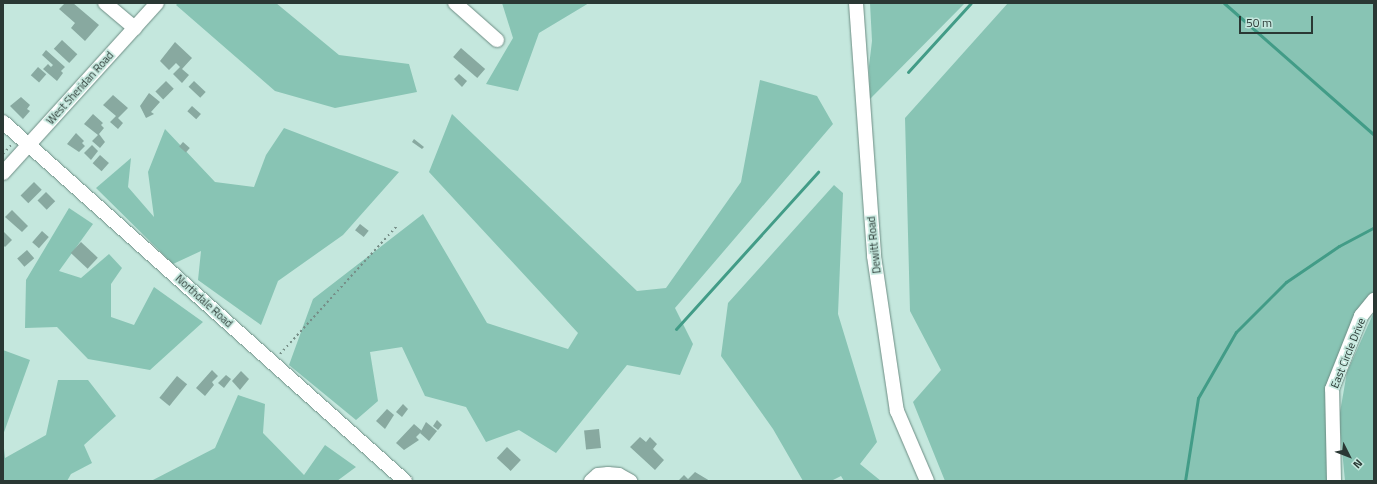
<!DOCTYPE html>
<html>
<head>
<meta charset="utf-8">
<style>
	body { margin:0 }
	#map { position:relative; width:1377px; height:484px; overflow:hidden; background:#c4e7dd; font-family:"Titillium Web",sans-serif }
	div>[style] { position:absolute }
	.green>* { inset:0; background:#88c4b4 }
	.stream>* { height:3px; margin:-1.5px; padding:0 1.5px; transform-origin:1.5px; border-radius:1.5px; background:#429c87 }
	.building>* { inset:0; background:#88a9a0; transform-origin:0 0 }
	.path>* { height:2px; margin-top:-1px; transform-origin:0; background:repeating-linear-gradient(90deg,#768e87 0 2px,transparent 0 5px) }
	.roads { filter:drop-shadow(0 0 1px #6d8d84) drop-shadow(0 0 1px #6d8d84) }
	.minor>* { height:14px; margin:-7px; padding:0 7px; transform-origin:7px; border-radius:7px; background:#fff }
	span { translate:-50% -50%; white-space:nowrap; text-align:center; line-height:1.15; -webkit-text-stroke:3.5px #c4e7dd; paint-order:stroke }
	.street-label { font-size:11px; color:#2a3834 }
	.frame { position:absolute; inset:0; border:4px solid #2a3834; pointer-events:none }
	.north { position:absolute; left:1329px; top:436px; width:40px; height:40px; -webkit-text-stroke:3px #c4e7dd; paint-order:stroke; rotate:132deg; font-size:11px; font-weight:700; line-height:16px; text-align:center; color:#2a3834 }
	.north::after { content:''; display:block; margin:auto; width:14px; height:18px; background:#2a3834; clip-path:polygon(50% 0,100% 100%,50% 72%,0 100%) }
	.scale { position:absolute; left:1239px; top:16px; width:74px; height:18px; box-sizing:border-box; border:2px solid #2a3834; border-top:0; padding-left:5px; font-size:12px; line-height:14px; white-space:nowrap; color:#2a3834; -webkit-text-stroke:3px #c4e7dd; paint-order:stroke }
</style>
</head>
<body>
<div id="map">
	<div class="green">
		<i style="clip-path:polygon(178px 3px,276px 3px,339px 55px,409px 64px,417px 92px,335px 108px,275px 91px,176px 5px)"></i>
		<i style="clip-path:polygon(502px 3px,589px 3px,539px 33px,518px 91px,486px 84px,513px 38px)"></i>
		<i style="clip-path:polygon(870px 3px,965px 3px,870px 99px,869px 66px,872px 41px)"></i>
		<i style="clip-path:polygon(1008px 3px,1374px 3px,1374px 291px,1366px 303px,1326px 426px,1330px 481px,945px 481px,913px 402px,941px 370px,910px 311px,905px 118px)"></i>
		<i style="clip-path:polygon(760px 80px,817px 96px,833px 124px,675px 308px,693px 344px,680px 375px,627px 365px,556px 453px,519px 430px,486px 442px,466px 407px,425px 396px,402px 347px,370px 352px,378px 401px,356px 420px,289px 365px,313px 299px,423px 214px,487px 323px,568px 349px,578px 333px,429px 172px,452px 114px,637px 291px,666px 288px,741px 182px)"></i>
		<i style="clip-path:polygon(284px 128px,399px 172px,343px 235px,278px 281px,261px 325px,198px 280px,201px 251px,173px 264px,96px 188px,131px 158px,128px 187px,154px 217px,148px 172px,165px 129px,215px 182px,254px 187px,266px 155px)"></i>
		<i style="clip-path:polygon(834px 185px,843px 193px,838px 314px,877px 442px,860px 464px,881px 481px,844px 481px,841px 476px,831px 481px,803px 481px,773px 429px,721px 356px,728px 303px)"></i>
		<i style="clip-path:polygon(69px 208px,93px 224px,59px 271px,81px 278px,109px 254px,122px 268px,111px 284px,111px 317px,134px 325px,154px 287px,203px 322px,150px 370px,88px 359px,57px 327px,25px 328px,26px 280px)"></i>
		<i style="clip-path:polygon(1374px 312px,1374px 481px,1345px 481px,1339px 418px,1347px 372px)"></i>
		<i style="clip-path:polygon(3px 350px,30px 360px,3px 435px)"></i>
		<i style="clip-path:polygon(58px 380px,88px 380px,116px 416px,84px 445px,92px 463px,71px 474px,67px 481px,3px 481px,3px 439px,5px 458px,46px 435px)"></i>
		<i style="clip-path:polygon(238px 395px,265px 404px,263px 433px,304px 475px,325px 445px,356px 467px,337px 481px,151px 481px,215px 448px)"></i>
	</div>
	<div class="stream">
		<i style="left:1224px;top:3px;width:200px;rotate:41.3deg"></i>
		<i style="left:908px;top:72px;width:93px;rotate:-47.6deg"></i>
		<i style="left:676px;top:329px;width:212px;rotate:-47.9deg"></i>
		<i style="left:1185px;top:481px;width:84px;rotate:-81.1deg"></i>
		<i style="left:1198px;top:398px;width:76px;rotate:-60.1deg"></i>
		<i style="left:1236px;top:332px;width:71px;rotate:-45deg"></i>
		<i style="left:1286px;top:282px;width:64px;rotate:-34.2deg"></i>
		<i style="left:1339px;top:246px;width:40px;rotate:-28deg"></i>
	</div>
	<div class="building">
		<i style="clip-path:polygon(65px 3px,73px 3px,99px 25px,85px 41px,71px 28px,75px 23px,59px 9px)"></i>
		<i style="left:62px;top:40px;width:21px;height:12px;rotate:43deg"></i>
		<i style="clip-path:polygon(175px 42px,192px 58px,182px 69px,189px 75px,182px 83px,173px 74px,180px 67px,176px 63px,169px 70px,160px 61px)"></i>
		<i style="left:461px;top:48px;width:32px;height:12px;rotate:41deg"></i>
		<i style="clip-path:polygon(46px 50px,65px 67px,61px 71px,63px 73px,57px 81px,43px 69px,48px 64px,51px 67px,53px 65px,42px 55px)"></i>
		<i style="left:38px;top:67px;width:11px;height:11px;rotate:41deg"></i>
		<i style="clip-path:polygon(459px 74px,467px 81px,462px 87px,454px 79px)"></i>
		<i style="left:166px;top:81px;width:11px;height:15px;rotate:45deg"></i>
		<i style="left:194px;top:81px;width:16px;height:8px;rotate:43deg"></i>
		<i style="clip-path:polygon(149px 93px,160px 102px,151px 112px,154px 114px,146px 118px,140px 106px)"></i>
		<i style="clip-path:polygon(113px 95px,128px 108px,118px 118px,123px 123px,118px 129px,110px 122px,116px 116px,103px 105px)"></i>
		<i style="clip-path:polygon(21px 97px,30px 105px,27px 109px,30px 111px,23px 119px,10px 106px)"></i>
		<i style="left:192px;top:106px;width:12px;height:7px;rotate:42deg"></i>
		<i style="clip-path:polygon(93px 114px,103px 123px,101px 125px,104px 128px,99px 134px,105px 142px,100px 148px,92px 141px,98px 135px,84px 124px)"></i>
		<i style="clip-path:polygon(76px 133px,84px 141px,82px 143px,85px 146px,79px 152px,67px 144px)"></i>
		<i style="clip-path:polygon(414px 139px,424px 147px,422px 149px,412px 142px)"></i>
		<i style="left:183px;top:142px;width:9px;height:6px;rotate:41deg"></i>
		<i style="clip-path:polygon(92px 145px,98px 151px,91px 160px,84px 153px)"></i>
		<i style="left:100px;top:155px;width:12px;height:11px;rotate:42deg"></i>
		<i style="left:34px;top:182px;width:11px;height:19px;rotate:45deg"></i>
		<i style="left:46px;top:192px;width:13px;height:12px;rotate:45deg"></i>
		<i style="clip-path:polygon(12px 210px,28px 226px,22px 232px,5px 217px)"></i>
		<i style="left:360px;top:224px;width:11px;height:8px;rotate:38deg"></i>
		<i style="clip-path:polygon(3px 231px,12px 240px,5px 247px,3px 245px)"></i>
		<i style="left:42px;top:231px;width:9px;height:15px;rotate:41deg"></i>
		<i style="left:81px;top:242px;width:23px;height:15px;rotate:43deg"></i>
		<i style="left:27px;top:250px;width:11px;height:13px;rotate:49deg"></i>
		<i style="clip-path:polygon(212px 370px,218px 376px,212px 382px,214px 385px,205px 396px,196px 388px)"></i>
		<i style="clip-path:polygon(241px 371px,249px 379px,240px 390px,232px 381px)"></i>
		<i style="clip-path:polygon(226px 375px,231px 379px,224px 388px,218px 383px)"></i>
		<i style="left:177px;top:376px;width:13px;height:28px;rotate:39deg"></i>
		<i style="clip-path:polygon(403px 404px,408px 409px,402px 417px,396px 412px)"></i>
		<i style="clip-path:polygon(387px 409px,394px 415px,385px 429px,376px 421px)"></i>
		<i style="clip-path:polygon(437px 420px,442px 425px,438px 430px,433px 426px)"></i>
		<i style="clip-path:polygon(426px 422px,437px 431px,429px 441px,420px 433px)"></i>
		<i style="clip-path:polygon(414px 424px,422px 431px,416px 437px,419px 440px,404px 450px,396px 443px)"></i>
		<i style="left:599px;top:429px;width:19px;height:15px;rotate:84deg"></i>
		<i style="clip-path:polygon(640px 437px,646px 442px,650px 437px,657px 444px,653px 449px,664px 460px,655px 470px,630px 447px)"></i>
		<i style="left:507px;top:447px;width:19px;height:15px;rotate:43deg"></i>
		<i style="clip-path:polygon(695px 472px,710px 481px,678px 481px,684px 475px,688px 479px)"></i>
	</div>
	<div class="path">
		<i style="left:3px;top:154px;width:13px;rotate:-48deg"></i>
		<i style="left:280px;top:354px;width:173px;rotate:-47.6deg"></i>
	</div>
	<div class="roads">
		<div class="minor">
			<i style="left:105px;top:3px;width:39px;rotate:40deg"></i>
			<i style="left:455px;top:3px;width:56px;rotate:41.4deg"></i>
			<i style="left:856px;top:3px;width:254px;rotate:85.9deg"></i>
			<i style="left:874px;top:256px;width:157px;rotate:81.6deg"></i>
			<i style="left:897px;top:411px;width:76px;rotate:66.8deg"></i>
			<i style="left:3px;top:122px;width:539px;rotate:41.77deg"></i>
			<i style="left:3px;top:173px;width:229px;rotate:-47.8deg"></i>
			<i style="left:591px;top:481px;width:9px;rotate:-41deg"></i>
			<i style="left:598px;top:475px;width:10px;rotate:-6deg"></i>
			<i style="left:608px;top:474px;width:11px;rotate:5deg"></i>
			<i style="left:619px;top:475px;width:13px;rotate:29deg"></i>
			<i style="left:1334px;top:481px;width:92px;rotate:-91.2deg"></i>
			<i style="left:1332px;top:389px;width:79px;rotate:-68.3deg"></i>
			<i style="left:1361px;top:316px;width:21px;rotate:-51deg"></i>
		</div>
	</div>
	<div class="street-label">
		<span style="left:80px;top:88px;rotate:-48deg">West Sheridan Road</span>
		<span style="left:874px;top:245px;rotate:-96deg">Dewitt Road</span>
		<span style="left:204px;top:301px;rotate:42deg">Northdale Road</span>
		<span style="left:1348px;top:353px;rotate:-68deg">East Circle Drive</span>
	</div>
	<div class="frame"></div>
	<div class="north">N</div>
	<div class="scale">50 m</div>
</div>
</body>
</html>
